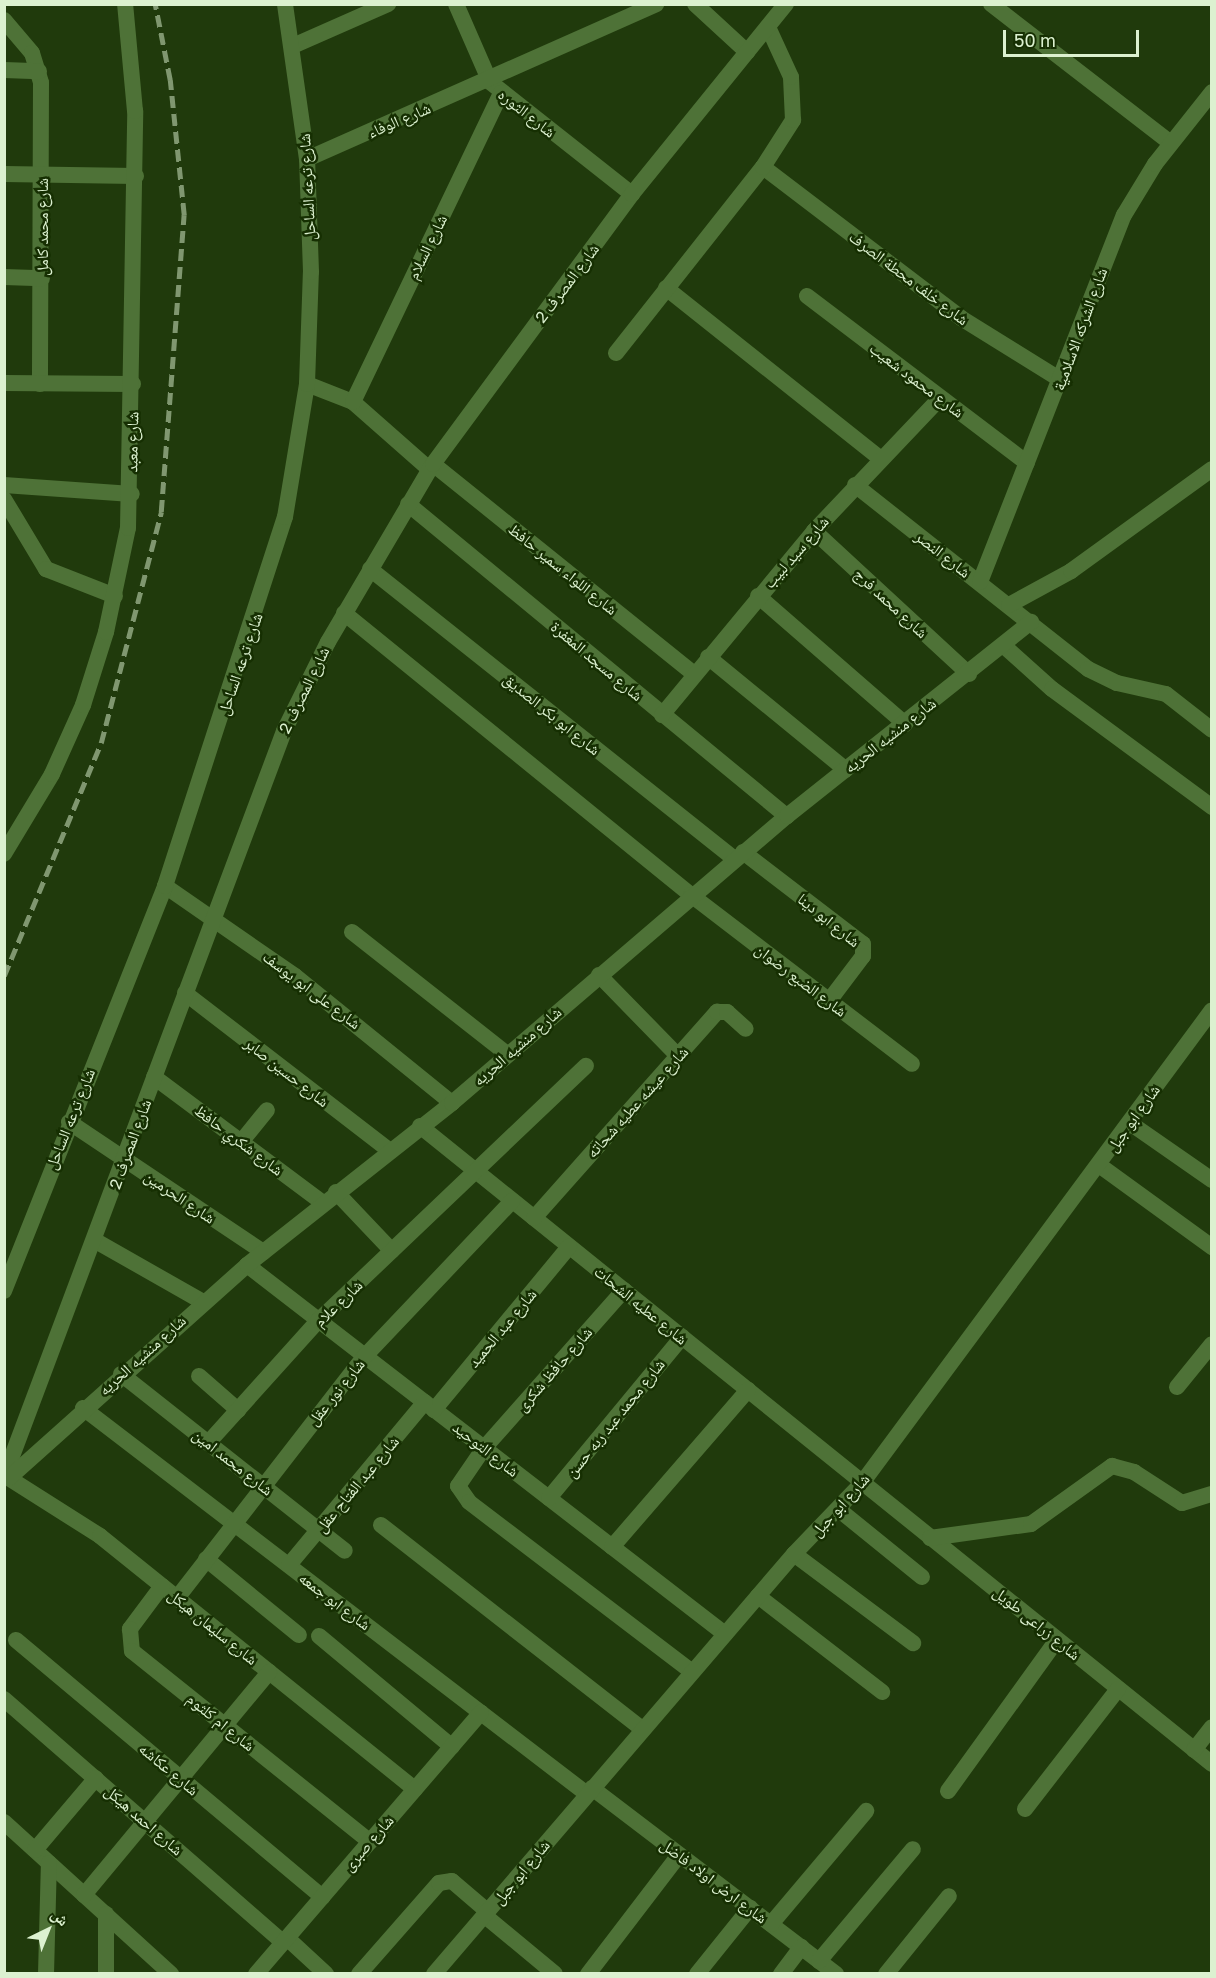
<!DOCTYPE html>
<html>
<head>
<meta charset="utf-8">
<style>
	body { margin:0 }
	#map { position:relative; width:1216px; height:1978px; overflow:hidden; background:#203a0c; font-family:"Golos Text","Noto Naskh Arabic",sans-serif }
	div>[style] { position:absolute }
	.street>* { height:16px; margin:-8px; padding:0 8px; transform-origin:8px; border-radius:8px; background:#4e7237 }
	.rail>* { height:4.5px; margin-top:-2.25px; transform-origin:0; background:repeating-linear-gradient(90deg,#809770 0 12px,transparent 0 18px) }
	span { translate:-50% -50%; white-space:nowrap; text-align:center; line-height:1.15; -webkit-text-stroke:5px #162f02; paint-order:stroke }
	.street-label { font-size:16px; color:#dcf1d0 }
	.frame { position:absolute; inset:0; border:6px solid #dcf1d0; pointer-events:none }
	.north { position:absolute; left:18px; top:1900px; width:60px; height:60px; -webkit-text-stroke:4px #162f02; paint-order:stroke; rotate:43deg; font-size:16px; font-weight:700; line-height:24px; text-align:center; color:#dcf1d0 }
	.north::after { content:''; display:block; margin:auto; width:21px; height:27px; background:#dcf1d0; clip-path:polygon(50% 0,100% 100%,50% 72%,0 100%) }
	.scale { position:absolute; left:1003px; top:30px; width:136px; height:27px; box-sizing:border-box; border:3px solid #dcf1d0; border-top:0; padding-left:8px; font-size:18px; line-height:21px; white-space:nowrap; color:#dcf1d0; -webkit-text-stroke:4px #162f02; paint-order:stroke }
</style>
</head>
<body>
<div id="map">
	<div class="street">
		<i style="left:456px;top:4px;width:85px;rotate:66.4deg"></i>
		<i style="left:490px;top:82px;width:181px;rotate:38.3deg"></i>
		<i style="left:695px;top:4px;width:71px;rotate:42.7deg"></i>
		<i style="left:991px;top:4px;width:227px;rotate:37.7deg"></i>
		<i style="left:4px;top:20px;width:43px;rotate:49.7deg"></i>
		<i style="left:32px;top:53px;width:31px;rotate:73deg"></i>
		<i style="left:41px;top:83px;width:301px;rotate:90.2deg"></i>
		<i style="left:295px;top:45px;width:102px;rotate:-23.8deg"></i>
		<i style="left:4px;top:70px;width:35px;rotate:2deg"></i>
		<i style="left:307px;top:159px;width:382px;rotate:-23.9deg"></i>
		<i style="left:763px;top:167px;width:249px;rotate:37.3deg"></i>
		<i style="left:961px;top:318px;width:118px;rotate:31.8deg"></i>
		<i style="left:4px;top:174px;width:132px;rotate:0.9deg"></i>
		<i style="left:4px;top:277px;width:38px;rotate:2deg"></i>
		<i style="left:666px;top:288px;width:273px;rotate:38.5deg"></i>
		<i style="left:807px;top:296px;width:276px;rotate:37.2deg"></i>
		<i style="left:616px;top:353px;width:237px;rotate:-51.7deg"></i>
		<i style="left:763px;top:167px;width:56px;rotate:-57.4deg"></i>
		<i style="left:793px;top:120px;width:43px;rotate:-92.7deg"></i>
		<i style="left:791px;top:77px;width:55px;rotate:-114.7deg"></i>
		<i style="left:4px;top:383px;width:129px;rotate:0.4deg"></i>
		<i style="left:307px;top:384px;width:49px;rotate:21.4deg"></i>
		<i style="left:353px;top:402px;width:101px;rotate:41.4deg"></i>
		<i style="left:353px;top:402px;width:343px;rotate:-64.4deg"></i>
		<i style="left:433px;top:464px;width:335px;rotate:38.8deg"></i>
		<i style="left:4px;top:485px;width:128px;rotate:4deg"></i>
		<i style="left:855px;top:485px;width:297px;rotate:38.3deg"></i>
		<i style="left:1088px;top:669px;width:32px;rotate:26deg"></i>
		<i style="left:1117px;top:683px;width:50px;rotate:12.7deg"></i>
		<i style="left:1166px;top:694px;width:58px;rotate:38deg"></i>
		<i style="left:4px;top:499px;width:82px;rotate:59deg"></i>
		<i style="left:46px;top:569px;width:74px;rotate:21.4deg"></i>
		<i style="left:408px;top:504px;width:491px;rotate:39.5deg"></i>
		<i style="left:814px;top:531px;width:211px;rotate:42.7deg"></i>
		<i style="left:370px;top:569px;width:465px;rotate:38.5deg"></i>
		<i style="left:980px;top:582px;width:394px;rotate:-68.6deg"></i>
		<i style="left:1124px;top:215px;width:60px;rotate:-58.7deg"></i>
		<i style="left:1155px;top:164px;width:92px;rotate:-51.6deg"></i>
		<i style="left:758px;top:596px;width:195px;rotate:41deg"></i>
		<i style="left:1009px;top:605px;width:71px;rotate:-28.7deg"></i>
		<i style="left:1071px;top:571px;width:174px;rotate:-35.9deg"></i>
		<i style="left:344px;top:613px;width:447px;rotate:39.1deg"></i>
		<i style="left:691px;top:895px;width:278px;rotate:37.4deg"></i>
		<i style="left:1004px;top:646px;width:64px;rotate:41.9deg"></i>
		<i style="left:1052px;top:689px;width:199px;rotate:36.4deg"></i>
		<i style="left:708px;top:657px;width:178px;rotate:39.3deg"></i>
		<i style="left:662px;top:715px;width:239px;rotate:-50.4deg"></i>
		<i style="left:814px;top:531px;width:183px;rotate:-46.5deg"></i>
		<i style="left:743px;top:852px;width:151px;rotate:37.5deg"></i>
		<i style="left:863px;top:944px;width:12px;rotate:90deg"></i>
		<i style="left:863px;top:956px;width:56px;rotate:127.1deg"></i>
		<i style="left:4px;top:854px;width:93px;rotate:-59deg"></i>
		<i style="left:52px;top:774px;width:76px;rotate:-65.8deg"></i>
		<i style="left:83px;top:705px;width:77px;rotate:-72.5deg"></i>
		<i style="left:106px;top:632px;width:106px;rotate:-78.1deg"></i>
		<i style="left:128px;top:528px;width:417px;rotate:-89deg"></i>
		<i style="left:135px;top:111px;width:107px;rotate:-95.3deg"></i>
		<i style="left:165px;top:886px;width:158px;rotate:34.7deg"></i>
		<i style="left:295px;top:976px;width:202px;rotate:39deg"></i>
		<i style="left:352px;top:932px;width:197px;rotate:38.2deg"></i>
		<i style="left:599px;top:975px;width:113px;rotate:45.7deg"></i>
		<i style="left:185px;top:993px;width:257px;rotate:37.6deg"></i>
		<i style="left:154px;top:1077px;width:211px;rotate:36.7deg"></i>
		<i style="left:69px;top:1122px;width:234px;rotate:33.8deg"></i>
		<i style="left:1130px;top:1123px;width:100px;rotate:34.8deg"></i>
		<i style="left:420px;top:1126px;width:1017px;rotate:38.85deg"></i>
		<i style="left:241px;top:1142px;width:41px;rotate:-50.9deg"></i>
		<i style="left:1099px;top:1165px;width:140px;rotate:36deg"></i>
		<i style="left:336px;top:1192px;width:81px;rotate:46.5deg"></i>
		<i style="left:534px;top:1218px;width:276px;rotate:-48.4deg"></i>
		<i style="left:717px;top:1012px;width:10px"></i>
		<i style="left:727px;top:1012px;width:25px;rotate:42deg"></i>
		<i style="left:94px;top:1240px;width:125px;rotate:29.6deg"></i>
		<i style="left:247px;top:1265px;width:604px;rotate:37.67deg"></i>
		<i style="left:624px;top:1290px;width:211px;rotate:131.5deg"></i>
		<i style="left:484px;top:1448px;width:46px;rotate:124.4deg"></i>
		<i style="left:458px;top:1486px;width:19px;rotate:55deg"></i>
		<i style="left:469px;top:1502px;width:280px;rotate:37.3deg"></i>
		<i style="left:4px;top:1291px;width:436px;rotate:-68.3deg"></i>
		<i style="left:165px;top:886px;width:388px;rotate:-72deg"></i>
		<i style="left:285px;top:517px;width:135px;rotate:-80.6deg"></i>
		<i style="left:307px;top:384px;width:112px;rotate:-88deg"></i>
		<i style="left:311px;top:272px;width:113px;rotate:-92deg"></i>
		<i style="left:307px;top:159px;width:157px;rotate:-98.1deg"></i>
		<i style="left:121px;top:1374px;width:285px;rotate:38.3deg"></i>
		<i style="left:199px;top:1376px;width:52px;rotate:41.1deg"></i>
		<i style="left:1177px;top:1387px;width:55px;rotate:-50.9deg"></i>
		<i style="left:83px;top:1408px;width:635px;rotate:37.45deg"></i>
		<i style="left:434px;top:1410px;width:212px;rotate:-50.4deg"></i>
		<i style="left:208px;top:1443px;width:164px;rotate:-48deg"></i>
		<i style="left:318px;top:1321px;width:370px;rotate:-43.6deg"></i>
		<i style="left:4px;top:1475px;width:114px;rotate:32.4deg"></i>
		<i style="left:100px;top:1536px;width:404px;rotate:38.8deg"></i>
		<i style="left:5px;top:1475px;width:795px;rotate:-69.44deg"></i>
		<i style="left:284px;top:731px;width:99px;rotate:-63.7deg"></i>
		<i style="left:328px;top:642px;width:207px;rotate:-59.5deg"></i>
		<i style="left:433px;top:464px;width:335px;rotate:-53.6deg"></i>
		<i style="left:632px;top:194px;width:245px;rotate:-51deg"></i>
		<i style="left:9px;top:1478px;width:319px;rotate:-41.8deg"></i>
		<i style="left:247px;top:1265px;width:261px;rotate:-38.3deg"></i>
		<i style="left:452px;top:1103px;width:441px;rotate:-40.6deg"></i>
		<i style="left:787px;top:816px;width:312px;rotate:-38.5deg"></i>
		<i style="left:549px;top:1498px;width:209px;rotate:-50.4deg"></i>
		<i style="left:838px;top:1509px;width:108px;rotate:39deg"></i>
		<i style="left:381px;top:1525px;width:331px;rotate:38deg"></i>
		<i style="left:930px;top:1538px;width:102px;rotate:-7.9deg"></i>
		<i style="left:1031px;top:1524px;width:100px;rotate:-35.6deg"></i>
		<i style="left:1112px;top:1466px;width:23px;rotate:15deg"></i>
		<i style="left:1134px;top:1472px;width:57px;rotate:32.9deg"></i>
		<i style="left:1182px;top:1503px;width:31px;rotate:-17deg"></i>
		<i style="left:612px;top:1547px;width:208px;rotate:-49.1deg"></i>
		<i style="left:794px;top:1554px;width:149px;rotate:36.8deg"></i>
		<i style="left:206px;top:1559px;width:120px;rotate:39.3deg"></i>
		<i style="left:289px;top:1565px;width:212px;rotate:-50.2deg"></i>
		<i style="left:162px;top:1586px;width:54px;rotate:126.7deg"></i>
		<i style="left:130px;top:1629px;width:22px;rotate:85deg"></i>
		<i style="left:132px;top:1651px;width:305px;rotate:38.7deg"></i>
		<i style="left:758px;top:1596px;width:157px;rotate:37.7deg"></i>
		<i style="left:177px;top:1598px;width:306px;rotate:-52.2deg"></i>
		<i style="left:365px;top:1356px;width:214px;rotate:-46.5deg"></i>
		<i style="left:319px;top:1636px;width:173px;rotate:39.8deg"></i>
		<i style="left:16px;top:1640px;width:400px;rotate:40deg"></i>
		<i style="left:4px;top:1699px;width:370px;rotate:41.1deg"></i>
		<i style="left:1194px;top:1750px;width:29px;rotate:-52deg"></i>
		<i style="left:592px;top:1788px;width:307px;rotate:37.3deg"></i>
		<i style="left:948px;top:1791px;width:186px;rotate:-54.2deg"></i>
		<i style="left:1025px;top:1809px;width:152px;rotate:-52.2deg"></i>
		<i style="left:4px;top:1822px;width:226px;rotate:42.3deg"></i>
		<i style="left:35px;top:1850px;width:94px;rotate:-49.7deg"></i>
		<i style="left:84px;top:1895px;width:290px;rotate:-50.3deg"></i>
		<i style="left:106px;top:1914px;width:60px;rotate:90deg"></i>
		<i style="left:484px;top:1915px;width:92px;rotate:39.7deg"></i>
		<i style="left:771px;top:1924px;width:148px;rotate:-49.9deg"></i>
		<i style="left:287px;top:1938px;width:53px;rotate:42.7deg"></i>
		<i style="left:819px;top:1961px;width:146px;rotate:-50deg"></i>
		<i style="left:46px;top:1974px;width:111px;rotate:-88.5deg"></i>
		<i style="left:256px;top:1974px;width:345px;rotate:-49.3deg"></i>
		<i style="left:359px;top:1974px;width:121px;rotate:-48.7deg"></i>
		<i style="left:439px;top:1883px;width:13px;rotate:-9deg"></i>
		<i style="left:452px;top:1881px;width:46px;rotate:40.6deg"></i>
		<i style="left:434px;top:1974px;width:553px;rotate:-49.4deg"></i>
		<i style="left:794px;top:1554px;width:98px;rotate:-46.2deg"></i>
		<i style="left:862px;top:1483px;width:588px;rotate:-53.5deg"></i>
		<i style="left:588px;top:1974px;width:150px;rotate:-52.6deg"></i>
		<i style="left:697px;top:1974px;width:85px;rotate:-51.2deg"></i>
		<i style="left:781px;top:1974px;width:34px;rotate:-53deg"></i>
		<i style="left:886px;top:1974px;width:100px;rotate:-51.1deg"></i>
	</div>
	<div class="rail">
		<i style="left:4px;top:976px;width:252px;rotate:-67.4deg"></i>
		<i style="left:101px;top:743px;width:239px;rotate:-75.4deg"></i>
		<i style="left:161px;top:512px;width:298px;rotate:-85.6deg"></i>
		<i style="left:184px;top:215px;width:136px;rotate:-95.9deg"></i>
		<i style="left:170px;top:80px;width:77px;rotate:-101.2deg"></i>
	</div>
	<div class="street-label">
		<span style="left:527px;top:113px;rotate:38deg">شارع الثوره</span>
		<span style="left:399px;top:120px;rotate:-23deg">شارع الوفاء</span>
		<span style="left:307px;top:187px;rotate:-93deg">شارع ترعه الساحل</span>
		<span style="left:42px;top:227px;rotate:-90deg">شارع محمد كامل</span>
		<span style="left:427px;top:247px;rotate:-64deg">شارع السلام</span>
		<span style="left:909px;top:278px;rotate:37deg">شارع خلف محطة الصرف</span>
		<span style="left:567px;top:283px;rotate:-53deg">شارع المصرف 2</span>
		<span style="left:1080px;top:329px;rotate:-70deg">شارع الشركه الاسلامية</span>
		<span style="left:917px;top:380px;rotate:37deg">شارع محمود شعيب</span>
		<span style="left:132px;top:442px;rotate:-89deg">شارع معبد</span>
		<span style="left:796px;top:552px;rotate:-49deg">شارع سيد لبيب</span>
		<span style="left:943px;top:554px;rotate:38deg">شارع النصر</span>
		<span style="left:563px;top:569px;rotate:39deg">شارع اللواء سمير حافظ</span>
		<span style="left:891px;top:603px;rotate:43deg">شارع محمد فرج</span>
		<span style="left:597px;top:661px;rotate:40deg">شارع مسجد المغفرة</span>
		<span style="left:240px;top:664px;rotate:-71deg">شارع ترعه الساحل</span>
		<span style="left:304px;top:690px;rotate:-64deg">شارع المصرف 2</span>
		<span style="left:552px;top:714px;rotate:39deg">شارع ابو بكر الصديق</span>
		<span style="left:890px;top:735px;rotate:-38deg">شارع منشيه الحريه</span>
		<span style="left:829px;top:920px;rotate:39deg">شارع ابو دينا</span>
		<span style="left:801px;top:980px;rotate:37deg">شارع الضبع رضوان</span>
		<span style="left:312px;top:990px;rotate:37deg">شارع على ابو يوسف</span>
		<span style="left:517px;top:1046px;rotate:-41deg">شارع منشيه الحريه</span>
		<span style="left:287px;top:1072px;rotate:38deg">شارع حسين صابر</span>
		<span style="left:637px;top:1102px;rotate:-48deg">شارع عيشه عطيه شحاته</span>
		<span style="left:1133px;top:1118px;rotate:-54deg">شارع ابو جبل</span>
		<span style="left:70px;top:1119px;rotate:-68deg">شارع ترعه الساحل</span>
		<span style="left:239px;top:1140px;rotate:37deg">شارع شكري حافظ</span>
		<span style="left:130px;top:1144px;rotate:-70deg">شارع المصرف 2</span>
		<span style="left:180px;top:1197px;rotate:34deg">شارع الحرمين</span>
		<span style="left:338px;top:1303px;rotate:-44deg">شارع علام</span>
		<span style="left:641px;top:1305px;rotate:39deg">شارع عطيه الشحات</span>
		<span style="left:502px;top:1328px;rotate:-50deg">شارع عبد الحميد</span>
		<span style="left:142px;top:1355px;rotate:-42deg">شارع منشيه الحريه</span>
		<span style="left:554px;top:1369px;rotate:-49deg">شارع حافظ شكرى</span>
		<span style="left:336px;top:1392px;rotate:-51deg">شارع نور عقل</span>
		<span style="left:615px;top:1418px;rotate:-51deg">شارع محمد عبد ربه حسن</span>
		<span style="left:486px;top:1449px;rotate:38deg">شارع التوحيد</span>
		<span style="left:233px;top:1462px;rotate:38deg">شارع محمد امين</span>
		<span style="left:357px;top:1484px;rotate:-50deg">شارع عبد الفتاح عقل</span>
		<span style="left:840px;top:1505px;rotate:-48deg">شارع ابو جبل</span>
		<span style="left:335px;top:1601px;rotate:37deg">شارع ابو جمعه</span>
		<span style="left:1037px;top:1623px;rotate:39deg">شارع زراعى طويل</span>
		<span style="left:213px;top:1627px;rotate:39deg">شارع سليمان هيكل</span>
		<span style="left:221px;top:1722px;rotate:39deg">شارع ام كلثوم</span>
		<span style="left:169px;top:1769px;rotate:40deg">شارع عكاشه</span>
		<span style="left:144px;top:1820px;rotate:41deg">شارع احمد هيكل</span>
		<span style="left:368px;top:1843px;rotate:-49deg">شارع صبرى</span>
		<span style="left:521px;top:1872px;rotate:-50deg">شارع ابو جبل</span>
		<span style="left:714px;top:1881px;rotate:37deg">شارع ارض اولاد فاضل</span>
	</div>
	<div class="frame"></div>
	<div class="north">ش</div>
	<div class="scale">50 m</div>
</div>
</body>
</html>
